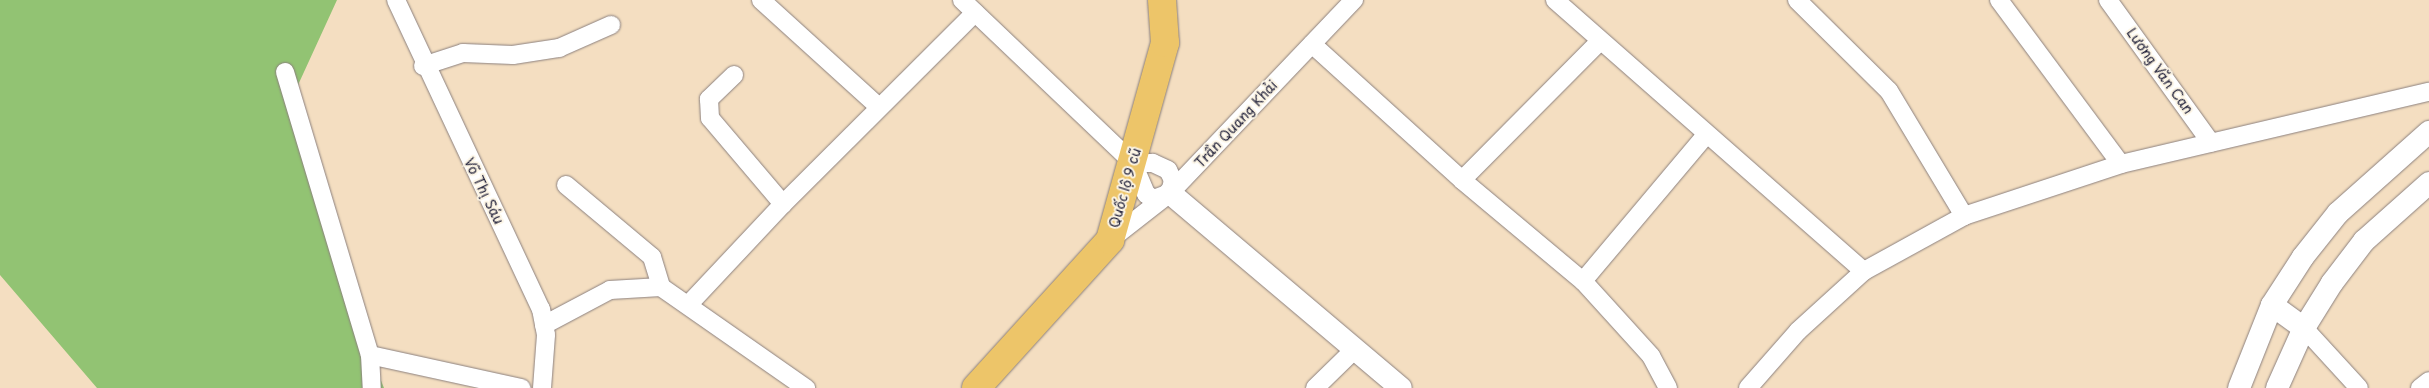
<!DOCTYPE html>
<html>
<head>
<meta charset="utf-8">
<style>
	body { margin:0 }
	#map { position:relative; width:2429px; height:388px; overflow:hidden; background:#f4dec1; font-family:"Playpen Sans",sans-serif }
	div>[style] { position:absolute }
	.green>* { inset:0; background:#92c373 }
	.roads { filter:drop-shadow(0 0 1px #8b807e) drop-shadow(0 0 1px #8b807e) }
	.minor>* { height:18px; margin:-9px; padding:0 9px; transform-origin:9px; border-radius:9px; background:#fff }
	.tertiary>* { height:22px; margin:-11px; padding:0 11px; transform-origin:11px; border-radius:11px; background:#fff }
	.primary>* { height:28px; margin:-14px; padding:0 14px; transform-origin:14px; border-radius:14px; background:#edc569 }
	span { translate:-50% -50%; white-space:nowrap; text-align:center; line-height:1.15; -webkit-text-stroke:4px #fcf5e5; paint-order:stroke }
	.street-label { font-size:14px; color:#22223b }
</style>
</head>
<body>
<div id="map">
	<div class="green">
		<i style="clip-path:polygon(0 0,337px 0,287px 109px,335px 266px,384px 388px,97px 388px,0 275px)"></i>
	</div>
	<div class="roads">
		<div class="minor">
			<i style="left:396px;top:0;width:341px;rotate:64.9deg"></i>
			<i style="left:541px;top:309px;width:26px;rotate:79deg"></i>
			<i style="left:546px;top:335px;width:53px;rotate:94.3deg"></i>
			<i style="left:761px;top:0;width:159px;rotate:42.2deg"></i>
			<i style="left:962px;top:0;width:236px;rotate:43.6deg"></i>
			<i style="left:1133px;top:163px;width:34px;rotate:67deg"></i>
			<i style="left:1146px;top:194px;width:9px;rotate:32deg"></i>
			<i style="left:1154px;top:199px;width:17px;rotate:-21deg"></i>
			<i style="left:1170px;top:193px;width:13px;rotate:-77deg"></i>
			<i style="left:1173px;top:180px;width:11px;rotate:-117deg"></i>
			<i style="left:1168px;top:170px;width:17px;rotate:-155deg"></i>
			<i style="left:1153px;top:163px;width:20px;rotate:180deg"></i>
			<i style="left:1555px;top:0;width:411px;rotate:41.3deg"></i>
			<i style="left:1797px;top:0;width:129px;rotate:44.7deg"></i>
			<i style="left:1889px;top:91px;width:146px;rotate:59deg"></i>
			<i style="left:1999px;top:0;width:204px;rotate:53.4deg"></i>
			<i style="left:2108px;top:0;width:176px;rotate:54.2deg"></i>
			<i style="left:1312px;top:44px;width:202px;rotate:42.2deg"></i>
			<i style="left:1462px;top:180px;width:158px;rotate:39.9deg"></i>
			<i style="left:1583px;top:281px;width:101px;rotate:47.8deg"></i>
			<i style="left:1651px;top:356px;width:36px;rotate:62deg"></i>
			<i style="left:423px;top:66px;width:42px;rotate:-18deg"></i>
			<i style="left:463px;top:53px;width:50px;rotate:2.3deg"></i>
			<i style="left:513px;top:55px;width:47px;rotate:-8.7deg"></i>
			<i style="left:559px;top:48px;width:57px;rotate:-23.9deg"></i>
			<i style="left:285px;top:72px;width:295px;rotate:73.3deg"></i>
			<i style="left:370px;top:355px;width:33px;rotate:87deg"></i>
			<i style="left:734px;top:75px;width:35px;rotate:136deg"></i>
			<i style="left:709px;top:99px;width:19px;rotate:87deg"></i>
			<i style="left:710px;top:118px;width:113px;rotate:49.7deg"></i>
			<i style="left:1462px;top:180px;width:194px;rotate:-45.2deg"></i>
			<i style="left:566px;top:185px;width:112px;rotate:39.9deg"></i>
			<i style="left:652px;top:257px;width:31px;rotate:73deg"></i>
			<i style="left:1110px;top:240px;width:76px;rotate:-38.1deg"></i>
			<i style="left:1170px;top:193px;width:267px;rotate:-46.4deg"></i>
			<i style="left:1583px;top:281px;width:191px;rotate:-49.9deg"></i>
			<i style="left:690px;top:303px;width:136px;rotate:-46.8deg"></i>
			<i style="left:783px;top:204px;width:271px;rotate:-44.9deg"></i>
			<i style="left:544px;top:325px;width:75px;rotate:-27.9deg"></i>
			<i style="left:610px;top:290px;width:51px;rotate:-3.4deg"></i>
			<i style="left:661px;top:287px;width:177px;rotate:34.9deg"></i>
			<i style="left:2304px;top:328px;width:81px;rotate:47.5deg"></i>
			<i style="left:370px;top:355px;width:155px;rotate:12.3deg"></i>
			<i style="left:1315px;top:388px;width:57px;rotate:-44.3deg"></i>
			<i style="left:1748px;top:388px;width:76px;rotate:-48.7deg"></i>
			<i style="left:1798px;top:331px;width:89px;rotate:-42.3deg"></i>
			<i style="left:1864px;top:271px;width:114px;rotate:-28.8deg"></i>
			<i style="left:1964px;top:216px;width:165px;rotate:-18.3deg"></i>
			<i style="left:2121px;top:164px;width:316px;rotate:-13.2deg"></i>
			<i style="left:2420px;top:388px;width:11px;rotate:-38deg"></i>
		</div>
		<div class="tertiary">
			<i style="left:1170px;top:193px;width:302px;rotate:40.2deg"></i>
			<i style="left:2272px;top:305px;width:39px;rotate:36deg"></i>
			<i style="left:2239px;top:388px;width:89px;rotate:-68.3deg"></i>
			<i style="left:2272px;top:305px;width:57px;rotate:-57.1deg"></i>
			<i style="left:2303px;top:257px;width:56px;rotate:-51.5deg"></i>
			<i style="left:2338px;top:213px;width:122px;rotate:-41.7deg"></i>
			<i style="left:2277px;top:388px;width:66px;rotate:-65.8deg"></i>
			<i style="left:2304px;top:328px;width:53px;rotate:-58.1deg"></i>
			<i style="left:2332px;top:283px;width:53px;rotate:-52.7deg"></i>
			<i style="left:2364px;top:241px;width:87px;rotate:-41.7deg"></i>
		</div>
		<div class="primary">
			<i style="left:976px;top:388px;width:200px;rotate:-47.8deg"></i>
			<i style="left:1110px;top:240px;width:205px;rotate:-74.4deg"></i>
			<i style="left:1165px;top:43px;width:43px;rotate:-94deg"></i>
		</div>
	</div>
	<div class="street-label">
		<span style="left:2160px;top:71px;rotate:54deg">Lương Văn Can</span>
		<span style="left:1236px;top:124px;rotate:-47deg">Trần Quang Khải</span>
		<span style="left:1125px;top:188px;rotate:-74deg">Quốc lộ 9 cũ</span>
		<span style="left:484px;top:191px;rotate:64deg">Võ Thị Sáu</span>
	</div>
</div>
</body>
</html>
